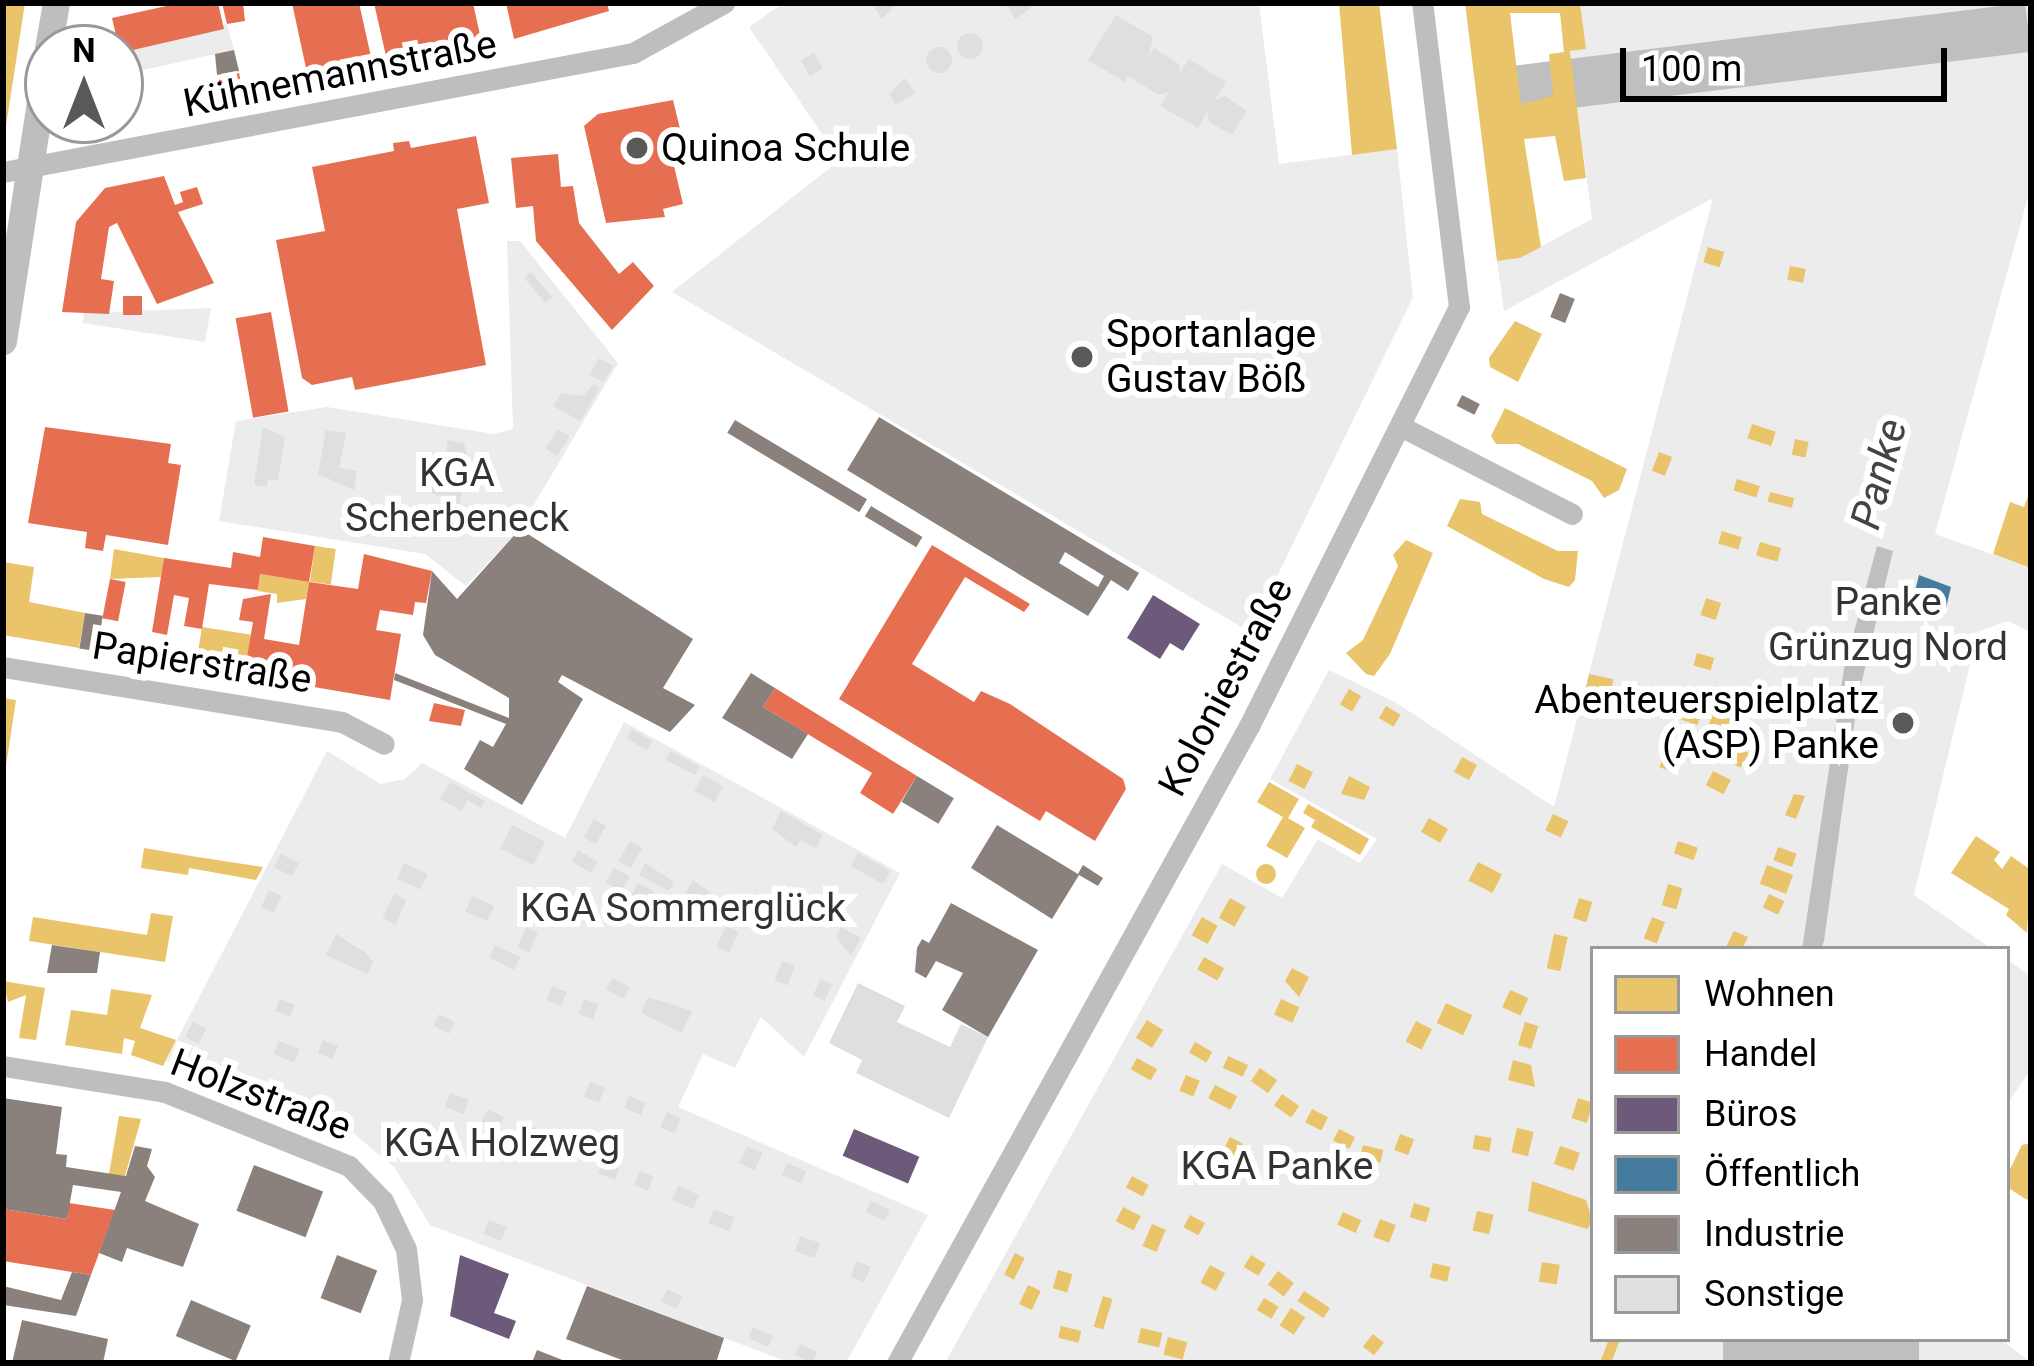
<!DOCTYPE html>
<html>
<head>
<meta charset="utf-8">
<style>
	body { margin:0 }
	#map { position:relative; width:2034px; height:1366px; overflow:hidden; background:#fff; font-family:Roboto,sans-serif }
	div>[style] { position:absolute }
	.green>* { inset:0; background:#ececec }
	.water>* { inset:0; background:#bfbfbf; transform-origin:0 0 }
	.homes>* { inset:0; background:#e9c46a; transform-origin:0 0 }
	.round { border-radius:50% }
	.shops>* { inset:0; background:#e76f51; transform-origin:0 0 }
	.offices>* { inset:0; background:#6d597a; transform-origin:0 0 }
	.public>* { inset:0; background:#457b9d }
	.industry>* { inset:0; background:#8a817c; transform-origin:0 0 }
	.building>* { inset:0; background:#dfdfdf; transform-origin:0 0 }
	.minor>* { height:21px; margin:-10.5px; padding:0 10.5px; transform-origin:10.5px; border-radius:10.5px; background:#bebebe }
	.major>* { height:27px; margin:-13.5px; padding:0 13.5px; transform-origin:13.5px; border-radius:13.5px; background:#bebebe }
	.dots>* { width:33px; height:33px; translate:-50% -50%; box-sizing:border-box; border:6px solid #fff; border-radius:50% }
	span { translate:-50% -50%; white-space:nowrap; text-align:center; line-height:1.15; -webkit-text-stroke:12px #fff; paint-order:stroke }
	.street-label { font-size:39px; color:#000 }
	.poi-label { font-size:39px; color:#000 }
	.left { translate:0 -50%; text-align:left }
	.right { translate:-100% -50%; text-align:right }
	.park-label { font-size:39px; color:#333 }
	.water-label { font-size:42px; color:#444; font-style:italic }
	.frame { position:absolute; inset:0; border:6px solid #000; pointer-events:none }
	.legend { position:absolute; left:1590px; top:946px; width:420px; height:396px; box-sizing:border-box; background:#fff; border:3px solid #999; margin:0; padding:15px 21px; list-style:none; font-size:36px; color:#000 }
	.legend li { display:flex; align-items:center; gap:24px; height:60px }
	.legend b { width:60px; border:3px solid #999 }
	.north { position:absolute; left:24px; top:24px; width:120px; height:120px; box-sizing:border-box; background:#fff; border:3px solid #999; border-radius:50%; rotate:0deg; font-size:33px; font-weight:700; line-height:48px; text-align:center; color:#000 }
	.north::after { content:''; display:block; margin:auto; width:42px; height:54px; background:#595959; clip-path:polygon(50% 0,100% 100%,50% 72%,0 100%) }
	.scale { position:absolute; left:1620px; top:48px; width:327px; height:54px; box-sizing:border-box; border:6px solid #000; border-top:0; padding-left:15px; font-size:36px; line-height:42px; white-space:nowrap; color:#000; -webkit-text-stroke:9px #fff; paint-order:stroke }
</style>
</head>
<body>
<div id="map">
	<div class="green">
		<i style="clip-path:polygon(784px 3px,1259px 3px,1279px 164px,1397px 149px,1413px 297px,1250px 632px,672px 292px,840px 160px,749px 27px)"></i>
		<i style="clip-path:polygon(1580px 3px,2031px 3px,2031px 186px,1935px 534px,2031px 568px,2031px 633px,2008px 621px,1978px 632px,1914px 895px,1992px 949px,1593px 949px,1593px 1339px,2001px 1339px,2031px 1363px,945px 1363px,1222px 864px,1282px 898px,1318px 839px,1360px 863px,1377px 839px,1270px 779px,1329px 670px,1395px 702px,1554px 807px,1713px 198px,1504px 311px,1497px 261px,1520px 258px,1592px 219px,1570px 51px,1585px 49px)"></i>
		<i style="clip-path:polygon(227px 24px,234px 50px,120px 75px,120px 53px)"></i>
		<i style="clip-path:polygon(507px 241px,520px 241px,618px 363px,519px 530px,466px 586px,425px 554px,219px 521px,236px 421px,327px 407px,494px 434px,513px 429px)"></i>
		<i style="clip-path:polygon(211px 308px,205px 342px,83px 323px,84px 313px)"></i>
		<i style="clip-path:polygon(624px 722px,900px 873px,804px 1057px,761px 1017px,735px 1068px,703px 1054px,678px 1107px,928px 1215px,846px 1363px,790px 1363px,430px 1225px,395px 1168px,352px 1132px,166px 1061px,327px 751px,381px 784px,405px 779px,422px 763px,565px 838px)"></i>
		<i style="clip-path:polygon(2007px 960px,2031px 976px,2031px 1069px,2007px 1104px)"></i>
	</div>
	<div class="water">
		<i style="left:2025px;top:3px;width:49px;height:553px;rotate:83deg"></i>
		<i style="clip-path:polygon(1877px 546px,1893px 551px,1858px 697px,1824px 941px,1821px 949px,1802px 949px,1844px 669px)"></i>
		<i style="left:1723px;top:1339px;width:196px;height:26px"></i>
	</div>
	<div class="homes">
		<i style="clip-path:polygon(3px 3px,25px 3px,6px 126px,3px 126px)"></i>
		<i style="clip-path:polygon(1339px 3px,1379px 3px,1397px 149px,1352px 155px)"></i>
		<i style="clip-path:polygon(evenodd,1465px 3px,1580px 3px,1586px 49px,1570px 51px,1586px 178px,1564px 181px,1555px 136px,1524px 139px,1541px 247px,1520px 258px,1497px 261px,1465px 3px,1510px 13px,1560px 13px,1564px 52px,1549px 54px,1553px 96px,1521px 104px,1510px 13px)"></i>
		<i style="left:1708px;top:247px;width:17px;height:16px;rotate:17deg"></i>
		<i style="left:1790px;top:266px;width:16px;height:14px;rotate:11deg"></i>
		<i style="clip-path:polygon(1515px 321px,1542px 334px,1518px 382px,1490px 367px,1489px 358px)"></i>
		<i style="clip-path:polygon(1505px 408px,1627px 469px,1619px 490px,1604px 498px,1592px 481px,1518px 444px,1496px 444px,1491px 436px)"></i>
		<i style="left:1752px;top:424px;width:25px;height:15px;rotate:18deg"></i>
		<i style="left:1795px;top:439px;width:14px;height:16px;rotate:12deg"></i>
		<i style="left:1659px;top:452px;width:14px;height:20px;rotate:21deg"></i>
		<i style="left:1737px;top:479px;width:24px;height:12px;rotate:17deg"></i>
		<i style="clip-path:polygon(2031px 489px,2031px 568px,1993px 554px,2010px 502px,2024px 507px)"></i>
		<i style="left:1770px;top:492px;width:25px;height:10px;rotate:14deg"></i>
		<i style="clip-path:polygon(1460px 499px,1480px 502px,1482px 514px,1558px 551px,1578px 551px,1575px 580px,1569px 587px,1544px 579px,1447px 526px)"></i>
		<i style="left:1722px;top:531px;width:21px;height:13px;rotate:17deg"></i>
		<i style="clip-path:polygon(1406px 540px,1433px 553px,1390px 654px,1374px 676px,1366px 674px,1346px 653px,1363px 640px,1398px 566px,1393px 555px)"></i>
		<i style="left:1760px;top:542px;width:22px;height:14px;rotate:16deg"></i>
		<i style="left:315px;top:546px;width:21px;height:36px;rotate:8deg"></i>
		<i style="clip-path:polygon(114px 549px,164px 558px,161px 577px,110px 579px)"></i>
		<i style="clip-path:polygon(3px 562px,34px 567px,29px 602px,85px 613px,79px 648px,3px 635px)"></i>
		<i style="clip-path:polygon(260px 574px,309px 582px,306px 599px,277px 603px,277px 594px,258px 591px)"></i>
		<i style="left:1706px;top:598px;width:16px;height:18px;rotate:18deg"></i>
		<i style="left:202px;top:627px;width:50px;height:40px;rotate:9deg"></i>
		<i style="left:1697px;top:653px;width:18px;height:13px;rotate:16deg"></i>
		<i style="left:1589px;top:674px;width:25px;height:14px;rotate:12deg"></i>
		<i style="left:1349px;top:689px;width:14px;height:18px;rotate:30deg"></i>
		<i style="clip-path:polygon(3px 698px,16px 700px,6px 766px,3px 766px)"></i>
		<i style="left:1716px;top:701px;width:21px;height:25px;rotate:17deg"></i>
		<i style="left:1678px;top:704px;width:25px;height:14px;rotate:18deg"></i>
		<i style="left:1386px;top:706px;width:17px;height:14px;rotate:31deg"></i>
		<i style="left:1735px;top:745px;width:16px;height:17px;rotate:30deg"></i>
		<i style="left:1664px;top:754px;width:19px;height:14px;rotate:18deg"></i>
		<i style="left:1462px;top:757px;width:17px;height:17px;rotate:28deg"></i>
		<i style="left:1297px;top:764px;width:18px;height:19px;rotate:27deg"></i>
		<i style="left:1713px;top:771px;width:20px;height:16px;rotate:27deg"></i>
		<i style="clip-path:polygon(1349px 776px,1370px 787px,1364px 800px,1341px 794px)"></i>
		<i style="clip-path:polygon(1269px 782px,1299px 799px,1288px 818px,1305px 828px,1287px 858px,1266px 846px,1283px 817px,1257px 802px)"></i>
		<i style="clip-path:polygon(1794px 794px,1805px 796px,1796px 819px,1785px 815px)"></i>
		<i style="clip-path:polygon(1308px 804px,1369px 839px,1360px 855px,1311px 827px,1315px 820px,1303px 813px)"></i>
		<i style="left:1553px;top:814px;width:17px;height:18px;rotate:25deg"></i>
		<i style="left:1429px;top:818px;width:22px;height:16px;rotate:30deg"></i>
		<i style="clip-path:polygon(1976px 836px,2000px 852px,1994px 860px,2002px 869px,2011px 856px,2031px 870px,2027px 933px,2006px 915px,2009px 909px,1951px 873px)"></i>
		<i style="left:1678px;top:841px;width:21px;height:13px;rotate:19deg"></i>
		<i style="left:1778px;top:847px;width:20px;height:14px;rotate:20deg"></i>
		<i style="clip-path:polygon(144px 848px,191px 856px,263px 867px,256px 880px,189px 868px,188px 875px,141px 868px)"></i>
		<i style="left:1478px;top:862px;width:27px;height:21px;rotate:27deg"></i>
		<i class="round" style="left:1256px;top:864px;width:20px;height:20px"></i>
		<i style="left:1767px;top:865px;width:28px;height:20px;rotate:21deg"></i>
		<i style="left:1668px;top:884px;width:15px;height:22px;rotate:16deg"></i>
		<i style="left:1769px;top:894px;width:17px;height:15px;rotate:25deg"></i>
		<i style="left:1230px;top:898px;width:18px;height:23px;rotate:29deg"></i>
		<i style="left:1579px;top:898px;width:14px;height:21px;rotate:17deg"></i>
		<i style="clip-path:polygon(151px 913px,173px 916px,165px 962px,29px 941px,33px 917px,147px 935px)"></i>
		<i style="left:1202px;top:917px;width:18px;height:21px;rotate:29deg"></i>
		<i style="left:1652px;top:917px;width:14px;height:23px;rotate:21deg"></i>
		<i style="clip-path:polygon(1734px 931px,1748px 937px,1742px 949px,1726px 947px)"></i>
		<i style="left:1554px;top:934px;width:14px;height:35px;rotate:12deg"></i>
		<i style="left:1204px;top:957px;width:23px;height:14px;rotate:29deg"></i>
		<i style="clip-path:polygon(1292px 968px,1309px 977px,1299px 997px,1285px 981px)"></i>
		<i style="clip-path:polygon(3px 981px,45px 988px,36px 1040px,19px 1038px,26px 995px,8px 1002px)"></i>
		<i style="clip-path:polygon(111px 989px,152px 995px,140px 1028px,176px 1040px,163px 1066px,131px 1055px,135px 1041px,124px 1038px,122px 1054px,65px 1045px,71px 1010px,107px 1015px)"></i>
		<i style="left:1510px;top:990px;width:20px;height:19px;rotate:24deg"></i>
		<i style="left:1281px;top:999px;width:20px;height:17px;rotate:24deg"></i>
		<i style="left:1446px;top:1003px;width:29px;height:22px;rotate:25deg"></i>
		<i style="left:1147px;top:1020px;width:19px;height:21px;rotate:32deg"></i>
		<i style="left:1416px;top:1021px;width:18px;height:23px;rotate:27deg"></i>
		<i style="left:1525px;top:1022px;width:14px;height:24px;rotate:17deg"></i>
		<i style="left:1195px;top:1042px;width:20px;height:12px;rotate:30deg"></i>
		<i style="left:1228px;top:1056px;width:22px;height:13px;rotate:24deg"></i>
		<i style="left:1137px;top:1058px;width:23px;height:13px;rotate:29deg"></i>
		<i style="clip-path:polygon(1513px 1060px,1531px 1065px,1535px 1087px,1508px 1080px)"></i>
		<i style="left:1260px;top:1068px;width:21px;height:16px;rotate:35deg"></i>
		<i style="left:1186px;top:1075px;width:15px;height:17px;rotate:23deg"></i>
		<i style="left:1215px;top:1085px;width:25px;height:15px;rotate:27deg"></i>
		<i style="left:1282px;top:1094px;width:21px;height:14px;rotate:35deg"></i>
		<i style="left:1578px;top:1098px;width:16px;height:21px;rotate:18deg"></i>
		<i style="left:1312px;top:1109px;width:18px;height:15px;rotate:27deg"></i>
		<i style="clip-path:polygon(119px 1116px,141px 1119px,125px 1176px,109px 1174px)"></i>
		<i style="left:1517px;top:1128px;width:17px;height:25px;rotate:13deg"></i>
		<i style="left:1339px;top:1129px;width:18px;height:13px;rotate:27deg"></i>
		<i style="left:1400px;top:1134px;width:15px;height:17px;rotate:20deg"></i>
		<i style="left:1475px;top:1135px;width:17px;height:14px;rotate:10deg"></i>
		<i style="left:1230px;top:1137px;width:15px;height:24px;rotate:28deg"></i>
		<i style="clip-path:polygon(2031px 1143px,2031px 1193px,2027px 1200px,2007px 1187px,2007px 1175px,2022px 1145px)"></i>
		<i style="left:1363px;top:1145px;width:21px;height:13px;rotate:14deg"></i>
		<i style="left:1560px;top:1146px;width:21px;height:19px;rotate:19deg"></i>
		<i style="left:1132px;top:1176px;width:19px;height:13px;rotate:28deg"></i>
		<i style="clip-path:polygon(1532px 1181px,1586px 1200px,1593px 1222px,1587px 1229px,1528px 1211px)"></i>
		<i style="left:1414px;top:1203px;width:17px;height:15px;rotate:17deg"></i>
		<i style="left:1123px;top:1207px;width:20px;height:16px;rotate:27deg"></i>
		<i style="left:1477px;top:1211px;width:17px;height:20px;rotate:13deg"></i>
		<i style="left:1343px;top:1212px;width:20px;height:14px;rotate:24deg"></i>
		<i style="left:1190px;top:1215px;width:17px;height:14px;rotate:28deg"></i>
		<i style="left:1380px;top:1219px;width:17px;height:19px;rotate:21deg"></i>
		<i style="left:1152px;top:1224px;width:15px;height:24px;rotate:23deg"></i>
		<i style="left:1015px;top:1253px;width:11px;height:24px;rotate:27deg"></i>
		<i style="left:1251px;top:1255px;width:17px;height:14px;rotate:31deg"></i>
		<i style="left:1542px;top:1262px;width:18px;height:20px;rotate:9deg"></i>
		<i style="left:1433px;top:1263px;width:18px;height:15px;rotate:13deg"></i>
		<i style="left:1210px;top:1265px;width:17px;height:20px;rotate:28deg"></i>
		<i style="left:1058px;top:1270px;width:15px;height:19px;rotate:16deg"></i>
		<i style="left:1278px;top:1271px;width:20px;height:17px;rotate:37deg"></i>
		<i style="left:1028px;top:1285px;width:14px;height:21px;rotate:25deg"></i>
		<i style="left:1304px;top:1291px;width:31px;height:12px;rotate:33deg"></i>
		<i style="left:1103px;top:1296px;width:10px;height:32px;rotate:17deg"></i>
		<i style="left:1264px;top:1298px;width:17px;height:14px;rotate:31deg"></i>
		<i style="left:1291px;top:1308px;width:17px;height:21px;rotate:33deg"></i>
		<i style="left:1061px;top:1326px;width:21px;height:12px;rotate:14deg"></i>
		<i style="left:1141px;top:1328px;width:22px;height:15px;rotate:13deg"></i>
		<i style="left:1373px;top:1334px;width:14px;height:16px;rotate:39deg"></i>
		<i style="left:1168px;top:1337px;width:20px;height:18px;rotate:15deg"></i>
		<i style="clip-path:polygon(1609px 1339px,1620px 1340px,1611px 1363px,1601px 1360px)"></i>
	</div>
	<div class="shops">
		<i style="clip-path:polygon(180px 3px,218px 3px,224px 29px,120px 53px,112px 18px)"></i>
		<i style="clip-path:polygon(222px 3px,243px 3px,245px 21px,227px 24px)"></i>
		<i style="clip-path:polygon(292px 3px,359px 3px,374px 70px,309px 82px)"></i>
		<i style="clip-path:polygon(374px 3px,473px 3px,482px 44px,388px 65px)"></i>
		<i style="clip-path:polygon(506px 3px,607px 3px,609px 11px,514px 39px)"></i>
		<i style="left:239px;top:73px;width:20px;height:21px;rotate:79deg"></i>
		<i style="clip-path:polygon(673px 100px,680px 129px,666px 132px,683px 204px,663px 209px,665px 217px,606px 223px,584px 126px,598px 114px)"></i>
		<i style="clip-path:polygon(476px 136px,489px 203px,457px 209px,486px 365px,355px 390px,352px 377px,312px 385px,302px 378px,276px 240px,325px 231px,312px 167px,394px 151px,393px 143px,409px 141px,411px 148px)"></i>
		<i style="clip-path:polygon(558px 154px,561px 187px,573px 186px,579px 223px,619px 274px,633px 262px,654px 286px,612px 330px,536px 241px,533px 206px,516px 208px,511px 158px)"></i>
		<i style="clip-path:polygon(164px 176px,175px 205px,183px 202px,180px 192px,197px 187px,203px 204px,178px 212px,214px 283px,157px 304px,117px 223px,109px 227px,101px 279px,114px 281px,109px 314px,62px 312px,76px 222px,105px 188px)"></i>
		<i style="left:123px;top:296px;width:19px;height:19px"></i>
		<i style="left:271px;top:312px;width:101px;height:36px;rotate:80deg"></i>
		<i style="clip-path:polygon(45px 427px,171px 444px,168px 463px,181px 465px,168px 545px,106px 535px,103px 551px,85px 548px,87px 532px,28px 523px)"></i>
		<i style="clip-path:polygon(263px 537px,315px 546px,309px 582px,260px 574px,258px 590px,209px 584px,202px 629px,184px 626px,189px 598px,174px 595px,167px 635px,152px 632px,164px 558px,231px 568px,233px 552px,260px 557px)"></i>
		<i style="clip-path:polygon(932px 545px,1030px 604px,1024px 612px,965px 577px,912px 664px,974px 702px,981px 691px,1010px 704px,1123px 779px,1126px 789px,1095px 841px,1046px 811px,1040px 821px,839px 699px)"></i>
		<i style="clip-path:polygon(364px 554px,432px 571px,426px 603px,415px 602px,413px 615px,380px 610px,376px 630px,401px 634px,390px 700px,244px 675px,253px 622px,239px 620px,243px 599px,271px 594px,264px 639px,299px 645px,309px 582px,358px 589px)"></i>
		<i style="left:110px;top:579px;width:16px;height:40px;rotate:11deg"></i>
		<i style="clip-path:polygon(775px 688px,917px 776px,893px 814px,860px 793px,872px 773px,763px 707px)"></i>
		<i style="clip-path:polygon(434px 703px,465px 710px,461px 726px,429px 721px)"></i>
		<i style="clip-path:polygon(69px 1203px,115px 1210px,91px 1275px,3px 1261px,3px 1209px,67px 1219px)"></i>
	</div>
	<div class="offices">
		<i style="clip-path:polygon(1153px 595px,1200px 624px,1183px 651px,1170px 643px,1160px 659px,1127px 638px)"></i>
		<i style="left:854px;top:1129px;width:71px;height:29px;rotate:23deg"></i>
		<i style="clip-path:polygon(460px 1255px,509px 1274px,494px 1313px,516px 1321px,509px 1339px,450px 1316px)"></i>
	</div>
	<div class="public">
		<i style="clip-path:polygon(1919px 575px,1951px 587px,1944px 616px,1908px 620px)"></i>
	</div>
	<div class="industry">
		<i style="clip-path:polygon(234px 50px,239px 71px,217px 75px,215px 54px)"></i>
		<i style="left:1560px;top:293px;width:16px;height:26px;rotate:22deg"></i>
		<i style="left:1462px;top:395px;width:20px;height:12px;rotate:27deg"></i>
		<i style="clip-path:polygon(evenodd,879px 417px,1139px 573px,1128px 591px,1111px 580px,1088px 616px,847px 470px,879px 417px,1065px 552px,1104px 576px,1098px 587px,1059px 563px,1065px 552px)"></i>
		<i style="left:735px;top:420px;width:154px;height:15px;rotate:31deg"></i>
		<i style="left:871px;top:506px;width:60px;height:12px;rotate:31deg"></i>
		<i style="clip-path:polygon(520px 529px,693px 639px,663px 688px,695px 705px,670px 732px,562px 675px,558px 682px,583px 699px,522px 805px,464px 769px,480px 740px,493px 747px,506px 724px,394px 680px,395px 673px,509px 718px,509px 698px,435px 655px,423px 635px,432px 571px,457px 599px)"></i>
		<i style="left:85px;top:613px;width:18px;height:36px;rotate:9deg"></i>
		<i style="clip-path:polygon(751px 673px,775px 688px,763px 707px,808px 734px,792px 759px,722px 718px)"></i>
		<i style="left:917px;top:776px;width:43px;height:30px;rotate:31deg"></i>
		<i style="clip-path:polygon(997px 825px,1078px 874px,1083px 865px,1103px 878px,1098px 886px,1079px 875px,1052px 919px,971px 868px)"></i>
		<i style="clip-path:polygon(951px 903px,1038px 950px,988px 1037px,942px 1010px,963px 973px,936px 961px,926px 978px,915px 972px,917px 948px,922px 939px,929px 943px)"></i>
		<i style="clip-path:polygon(52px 945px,100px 952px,97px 973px,47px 973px)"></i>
		<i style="clip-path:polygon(3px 1098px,62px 1107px,56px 1154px,67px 1155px,66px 1167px,126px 1176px,135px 1146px,152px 1149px,147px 1166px,155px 1177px,145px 1201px,199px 1224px,183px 1267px,127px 1248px,122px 1262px,99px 1253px,121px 1192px,73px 1185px,67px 1219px,3px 1209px)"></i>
		<i style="left:254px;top:1165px;width:74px;height:49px;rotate:21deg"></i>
		<i style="left:337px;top:1255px;width:43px;height:46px;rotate:21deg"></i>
		<i style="clip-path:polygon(72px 1272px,91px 1275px,76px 1316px,3px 1305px,3px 1286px,61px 1300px)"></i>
		<i style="clip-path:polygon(587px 1286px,724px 1338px,716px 1363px,630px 1363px,566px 1339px)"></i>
		<i style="left:191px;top:1300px;width:65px;height:39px;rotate:23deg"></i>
		<i style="clip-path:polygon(22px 1320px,108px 1339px,103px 1363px,12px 1363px)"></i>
		<i style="clip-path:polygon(537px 1350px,570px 1363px,540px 1363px,533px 1360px)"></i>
	</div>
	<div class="building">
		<i style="clip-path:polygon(898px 3px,882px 19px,874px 7px,880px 3px)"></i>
		<i style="clip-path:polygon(1005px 3px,1028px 3px,1031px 8px,1015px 19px)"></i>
		<i style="clip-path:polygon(1116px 15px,1153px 37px,1149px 56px,1154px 48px,1179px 64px,1180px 73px,1189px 59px,1226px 82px,1215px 100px,1225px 96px,1247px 111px,1232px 135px,1209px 122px,1207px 111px,1198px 128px,1160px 106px,1169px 92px,1159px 95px,1128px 76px,1125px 82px,1088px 60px)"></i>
		<i class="round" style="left:957px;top:33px;width:26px;height:26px"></i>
		<i class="round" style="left:926px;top:47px;width:26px;height:26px"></i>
		<i style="left:814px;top:53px;width:18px;height:15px;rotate:61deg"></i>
		<i style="clip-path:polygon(905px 78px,915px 93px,896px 105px,889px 94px)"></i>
		<i style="left:531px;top:272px;width:33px;height:9px;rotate:50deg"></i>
		<i style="left:599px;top:358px;width:16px;height:19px;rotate:30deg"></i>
		<i style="clip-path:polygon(594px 384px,600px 388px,580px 421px,553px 406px,561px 393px,583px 396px)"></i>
		<i style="clip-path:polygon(263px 427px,285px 437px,278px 481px,268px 479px,267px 487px,254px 485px)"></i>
		<i style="left:558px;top:429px;width:14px;height:23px;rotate:34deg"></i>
		<i style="clip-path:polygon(326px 430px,346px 433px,339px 468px,357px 471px,354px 490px,318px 474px)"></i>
		<i style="clip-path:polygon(448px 440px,464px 443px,467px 455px,459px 508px,430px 492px,433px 471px,443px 473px)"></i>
		<i style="left:433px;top:512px;width:31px;height:11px;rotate:7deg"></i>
		<i style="left:632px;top:729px;width:24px;height:11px;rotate:30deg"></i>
		<i style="left:670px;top:751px;width:33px;height:10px;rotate:27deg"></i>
		<i style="left:703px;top:775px;width:23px;height:18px;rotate:29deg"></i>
		<i style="clip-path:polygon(450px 782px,485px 801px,481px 808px,468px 800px,462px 811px,440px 799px)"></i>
		<i style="clip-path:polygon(781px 811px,823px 835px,816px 848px,800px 840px,796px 847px,772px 829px)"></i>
		<i style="left:594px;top:819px;width:14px;height:21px;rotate:30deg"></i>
		<i style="left:512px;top:825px;width:37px;height:26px;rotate:27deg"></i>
		<i style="left:630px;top:841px;width:14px;height:23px;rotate:30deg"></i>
		<i style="left:578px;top:850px;width:23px;height:13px;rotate:31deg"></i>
		<i style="left:858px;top:853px;width:37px;height:15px;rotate:29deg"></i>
		<i style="left:281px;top:854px;width:20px;height:15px;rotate:27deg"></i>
		<i style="left:404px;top:863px;width:26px;height:17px;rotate:25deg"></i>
		<i style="clip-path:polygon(645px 863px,674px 882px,669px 891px,639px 875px)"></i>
		<i style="left:614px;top:868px;width:18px;height:17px;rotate:29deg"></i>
		<i style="clip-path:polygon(693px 880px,726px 904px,721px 913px,685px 894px)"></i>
		<i style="left:638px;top:883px;width:18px;height:15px;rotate:27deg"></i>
		<i style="left:269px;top:890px;width:14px;height:19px;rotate:25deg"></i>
		<i style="left:394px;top:894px;width:14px;height:27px;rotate:25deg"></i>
		<i style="left:472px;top:896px;width:24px;height:17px;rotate:24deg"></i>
		<i style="left:674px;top:904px;width:18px;height:15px;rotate:27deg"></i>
		<i style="left:726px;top:926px;width:14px;height:23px;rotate:25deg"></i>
		<i style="left:526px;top:927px;width:13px;height:22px;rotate:23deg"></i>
		<i style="clip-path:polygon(841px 927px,861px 938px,851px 956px,836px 937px)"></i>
		<i style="clip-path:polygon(336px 934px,366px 953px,373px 962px,367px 974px,326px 955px)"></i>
		<i style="left:495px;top:945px;width:28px;height:14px;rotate:26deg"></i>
		<i style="left:782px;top:961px;width:14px;height:21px;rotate:21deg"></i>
		<i style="left:612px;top:978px;width:20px;height:13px;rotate:27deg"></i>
		<i style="left:821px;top:979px;width:13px;height:18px;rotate:27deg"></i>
		<i style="clip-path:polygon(858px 983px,905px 1006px,897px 1022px,950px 1047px,961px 1024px,988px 1037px,949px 1118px,856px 1073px,862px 1060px,829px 1043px)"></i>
		<i style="left:552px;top:986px;width:16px;height:15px;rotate:22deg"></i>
		<i style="clip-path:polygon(648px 997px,692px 1011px,682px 1033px,641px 1013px)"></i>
		<i style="left:280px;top:999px;width:16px;height:13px;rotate:22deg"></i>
		<i style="left:584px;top:999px;width:15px;height:16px;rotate:20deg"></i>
		<i style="left:439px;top:1014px;width:18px;height:13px;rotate:27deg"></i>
		<i style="left:193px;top:1022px;width:15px;height:17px;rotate:28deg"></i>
		<i style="left:323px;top:1040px;width:16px;height:14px;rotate:22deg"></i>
		<i style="left:279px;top:1041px;width:22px;height:14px;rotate:22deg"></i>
		<i style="left:590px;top:1082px;width:16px;height:16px;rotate:22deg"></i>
		<i style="left:450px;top:1093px;width:20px;height:15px;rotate:20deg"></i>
		<i style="left:629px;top:1096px;width:18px;height:13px;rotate:22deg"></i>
		<i style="left:488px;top:1109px;width:18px;height:15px;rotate:27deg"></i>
		<i style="left:667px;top:1112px;width:15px;height:17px;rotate:23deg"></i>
		<i style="left:530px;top:1126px;width:18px;height:13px;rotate:22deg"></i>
		<i style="left:564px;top:1141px;width:16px;height:14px;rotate:22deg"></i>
		<i style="left:747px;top:1146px;width:17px;height:19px;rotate:24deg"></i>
		<i style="left:603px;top:1161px;width:18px;height:13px;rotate:22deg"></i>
		<i style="left:787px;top:1163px;width:21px;height:13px;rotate:23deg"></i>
		<i style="left:640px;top:1171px;width:15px;height:15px;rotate:23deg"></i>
		<i style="left:678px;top:1186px;width:23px;height:15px;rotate:23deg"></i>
		<i style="left:871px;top:1201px;width:21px;height:12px;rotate:25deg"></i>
		<i style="left:714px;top:1209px;width:22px;height:15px;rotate:22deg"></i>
		<i style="left:489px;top:1220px;width:19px;height:15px;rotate:21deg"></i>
		<i style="left:800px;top:1236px;width:21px;height:16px;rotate:19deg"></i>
		<i style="left:857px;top:1261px;width:15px;height:17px;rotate:23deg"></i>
		<i style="left:667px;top:1289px;width:17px;height:14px;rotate:24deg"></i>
		<i style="left:753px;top:1327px;width:22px;height:12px;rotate:24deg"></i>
		<i style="left:800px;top:1344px;width:19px;height:12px;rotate:25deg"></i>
	</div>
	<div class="minor">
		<i style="left:3px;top:172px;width:641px;rotate:-10.7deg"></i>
		<i style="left:633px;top:53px;width:104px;rotate:-28.8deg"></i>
		<i style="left:1400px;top:426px;width:193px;rotate:27.1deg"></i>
		<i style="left:3px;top:667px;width:343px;rotate:9.2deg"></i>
		<i style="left:342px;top:722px;width:47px;rotate:27.6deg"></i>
		<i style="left:3px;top:1066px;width:164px;rotate:9.1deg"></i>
		<i style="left:165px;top:1092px;width:198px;rotate:21.9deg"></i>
		<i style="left:349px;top:1166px;width:49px;rotate:45.8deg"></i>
		<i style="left:383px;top:1201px;width:53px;rotate:64.4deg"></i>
		<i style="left:406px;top:1249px;width:51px;rotate:83.3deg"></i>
		<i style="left:412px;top:1300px;width:65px;rotate:102.5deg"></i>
		<i style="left:897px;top:1363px;width:728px;rotate:-61.08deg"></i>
		<i style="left:1249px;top:726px;width:469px;rotate:-63.4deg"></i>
		<i style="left:1459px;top:307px;width:306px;rotate:-96.9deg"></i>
	</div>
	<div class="major">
		<i style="left:48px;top:48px;width:46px;rotate:-79.9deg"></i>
		<i style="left:3px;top:341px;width:294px;rotate:-81.2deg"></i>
	</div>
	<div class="dots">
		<i style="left:637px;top:148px;background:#595959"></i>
		<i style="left:1082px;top:357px;background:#595959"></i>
		<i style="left:1903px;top:723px;background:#595959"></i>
	</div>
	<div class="street-label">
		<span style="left:340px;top:74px;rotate:-11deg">Kühnemannstraße</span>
		<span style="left:202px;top:663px;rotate:9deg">Papierstraße</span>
		<span style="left:1226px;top:687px;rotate:-62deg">Koloniestraße</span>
		<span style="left:261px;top:1095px;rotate:21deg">Holzstraße</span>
	</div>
	<div class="poi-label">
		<span class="left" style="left:661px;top:148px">Quinoa Schule</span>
		<span class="left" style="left:1106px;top:357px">Sportanlage<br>Gustav Böß</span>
		<span class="right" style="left:1879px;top:723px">Abenteuerspielplatz<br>(ASP) Panke</span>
	</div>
	<div class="park-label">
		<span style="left:457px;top:496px">KGA<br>Scherbeneck</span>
		<span style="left:1888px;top:625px">Panke<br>Grünzug Nord</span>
		<span style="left:683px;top:908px">KGA Sommerglück</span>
		<span style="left:502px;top:1143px">KGA Holzweg</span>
		<span style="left:1277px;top:1166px">KGA Panke</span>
	</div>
	<div class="water-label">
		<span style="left:1879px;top:474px;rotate:-75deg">Panke</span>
	</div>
	<div class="frame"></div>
	<ul class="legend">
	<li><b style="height:33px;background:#e9c46a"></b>Wohnen</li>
	<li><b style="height:33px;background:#e76f51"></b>Handel</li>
	<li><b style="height:33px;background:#6d597a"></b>Büros</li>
	<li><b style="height:33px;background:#457b9d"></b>Öffentlich</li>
	<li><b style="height:33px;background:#8a817c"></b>Industrie</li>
	<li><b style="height:33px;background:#dfdfdf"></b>Sonstige</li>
	</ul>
	<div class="north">N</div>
	<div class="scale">100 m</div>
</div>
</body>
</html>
